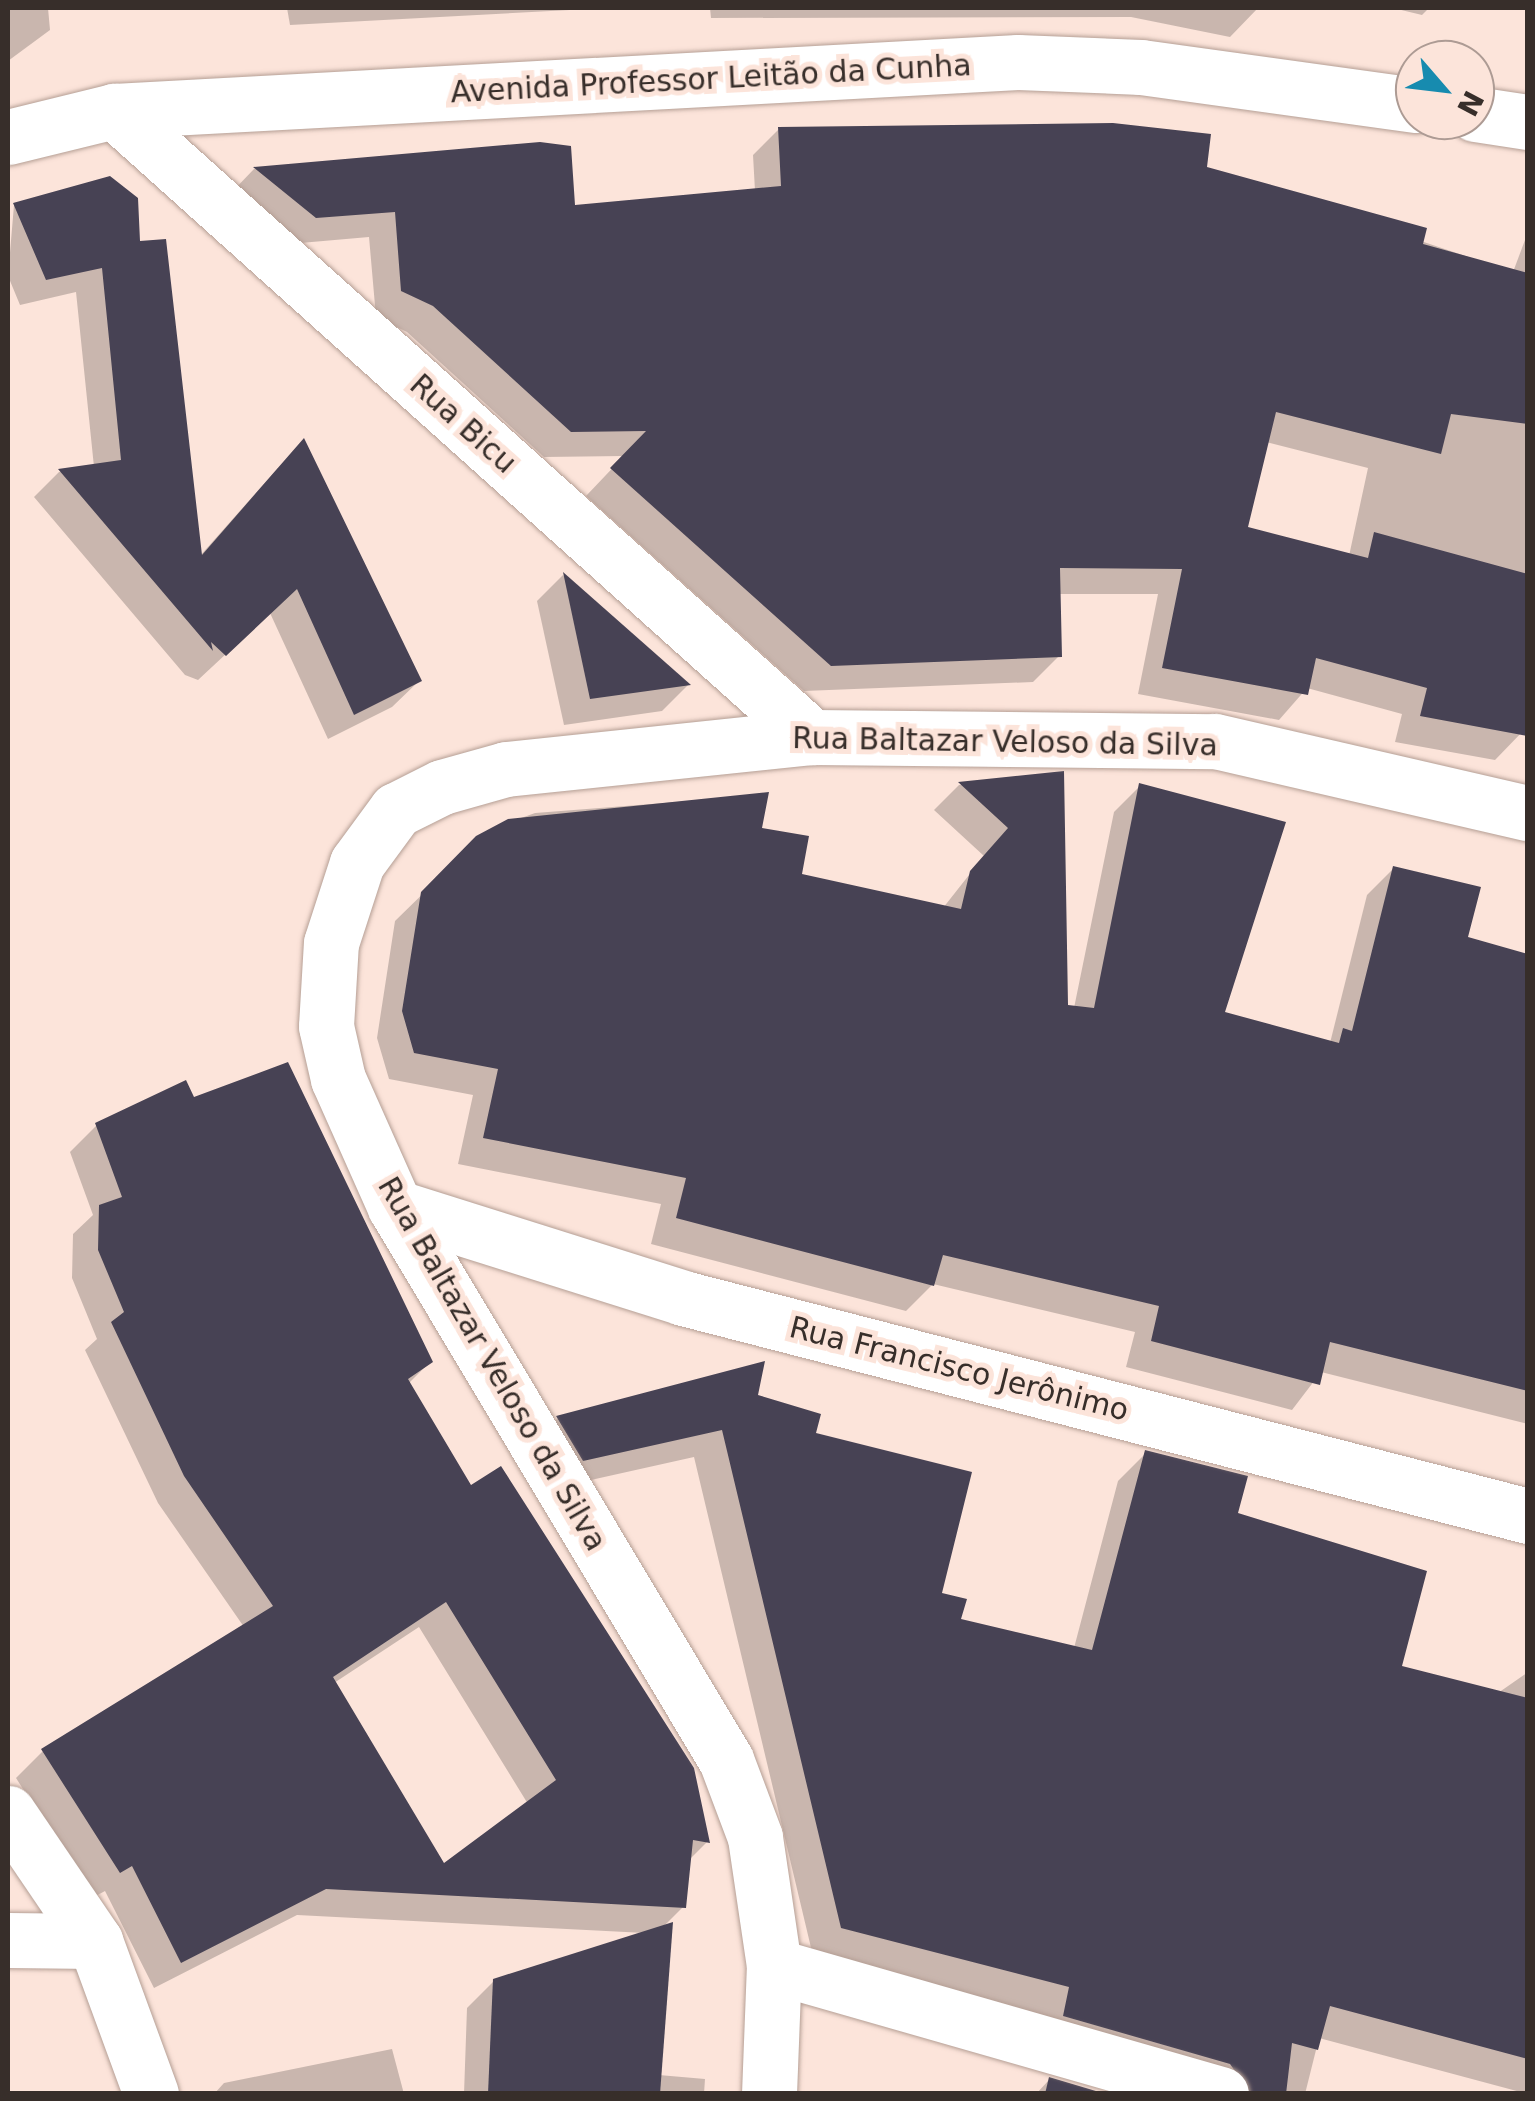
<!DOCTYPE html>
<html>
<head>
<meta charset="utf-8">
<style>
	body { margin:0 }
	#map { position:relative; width:1535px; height:2101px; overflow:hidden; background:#fce4da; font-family:"DejaVu Sans",sans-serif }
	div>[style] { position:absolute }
	.shadow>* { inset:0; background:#0003 }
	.building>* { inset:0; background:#474254 }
	.roads { filter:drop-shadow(0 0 2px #b59f95) drop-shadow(0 0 2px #b59f95) }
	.minor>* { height:55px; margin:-27.5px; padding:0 27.5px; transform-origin:27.5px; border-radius:27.5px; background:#fff }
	span { translate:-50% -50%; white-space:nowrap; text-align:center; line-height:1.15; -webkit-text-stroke:10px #fce4da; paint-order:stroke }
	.street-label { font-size:30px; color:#372e2a }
	.frame { position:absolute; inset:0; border:10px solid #372e2a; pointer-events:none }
	.north { position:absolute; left:1395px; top:40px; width:100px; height:100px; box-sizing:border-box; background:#fce4da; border:2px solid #ad9b94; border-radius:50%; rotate:118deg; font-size:28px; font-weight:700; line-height:40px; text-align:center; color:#372e2a }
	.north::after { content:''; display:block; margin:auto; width:35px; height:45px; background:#178baf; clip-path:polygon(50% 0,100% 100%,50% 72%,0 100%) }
</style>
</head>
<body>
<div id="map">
	<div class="shadow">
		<i style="clip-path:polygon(8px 8px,48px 8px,50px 30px,8px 61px)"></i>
		<i style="clip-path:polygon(287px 8px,608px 8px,290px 25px)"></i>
		<i style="clip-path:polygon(710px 8px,1258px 8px,1230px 37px,1131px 17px,711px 18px)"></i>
		<i style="clip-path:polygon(1393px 8px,1429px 8px,1422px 15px)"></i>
		<i style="clip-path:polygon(evenodd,779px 129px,1204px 168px,1513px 272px,1528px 232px,1528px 726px,1495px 760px,1395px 742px,1402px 714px,1307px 688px,1279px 720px,1138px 694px,1158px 594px,1058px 594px,1059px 656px,1033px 682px,804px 691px,586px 496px,624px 456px,544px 457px,407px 332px,376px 317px,369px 237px,289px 244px,229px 195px,254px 169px,540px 145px,573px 208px,755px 191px,753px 155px,779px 129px,1266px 442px,1368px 468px,1349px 556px,1245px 529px,1266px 442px)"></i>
		<i style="clip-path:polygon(14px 205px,138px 244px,199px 557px,278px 468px,419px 681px,392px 707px,328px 739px,270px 613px,198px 680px,185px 675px,34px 497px,59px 472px,94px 467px,76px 292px,20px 305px,8px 276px)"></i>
		<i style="clip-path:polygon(563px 575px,688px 685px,662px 711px,564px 725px,537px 601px)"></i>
		<i style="clip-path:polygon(1061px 774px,1066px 1008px,1074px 1008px,1114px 812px,1140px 786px,1222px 1014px,1330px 1043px,1367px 895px,1394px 868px,1465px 939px,1528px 956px,1528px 1424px,1321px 1372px,1292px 1410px,1126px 1367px,1135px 1332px,933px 1284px,906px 1311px,651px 1244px,661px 1204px,458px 1164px,473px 1095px,389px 1079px,377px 1038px,395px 921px,488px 830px,535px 813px,766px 795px,759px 830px,799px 876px,943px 908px,984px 856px,934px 810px,959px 785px)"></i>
		<i style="clip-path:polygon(evenodd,192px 1101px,430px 1362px,408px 1384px,470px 1488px,500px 1470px,692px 1768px,707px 1842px,689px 1860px,683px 1907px,662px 1928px,659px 2075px,705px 2079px,704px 2094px,464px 2094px,467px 2008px,494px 1981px,645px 1933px,297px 1915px,154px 1988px,105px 1891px,92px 1898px,16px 1778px,43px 1751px,244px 1627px,158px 1503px,85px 1350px,97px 1339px,72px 1278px,73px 1234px,93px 1215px,70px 1152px,97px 1125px,192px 1101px,419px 1627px,528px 1804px,444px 1867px,334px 1683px,419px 1627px)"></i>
		<i style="clip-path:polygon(755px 1397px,813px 1435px,958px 1621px,1074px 1648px,1118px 1481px,1146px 1453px,1235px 1515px,1399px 1668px,1498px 1693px,1528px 1672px,1528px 2094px,1319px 2038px,1305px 2094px,1204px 2094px,813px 1956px,694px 1457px,555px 1488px,530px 1446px,558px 1418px)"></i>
		<i style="clip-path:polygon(392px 2049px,404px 2094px,214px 2094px,224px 2083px)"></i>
		<i style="clip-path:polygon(1049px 2080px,1097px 2094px,1036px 2094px)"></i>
	</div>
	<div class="building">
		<i style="clip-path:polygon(1113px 123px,1211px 134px,1207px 167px,1427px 228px,1423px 244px,1528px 273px,1528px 424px,1451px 414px,1441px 454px,1276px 412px,1248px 527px,1368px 558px,1374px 532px,1528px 574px,1528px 736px,1420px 716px,1427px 688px,1316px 658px,1308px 695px,1162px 668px,1182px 569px,1060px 568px,1062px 657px,831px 666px,610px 468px,646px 431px,571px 432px,433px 306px,401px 291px,395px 212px,316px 218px,253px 167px,540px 142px,571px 146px,575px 205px,781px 186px,778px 127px)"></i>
		<i style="clip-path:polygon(110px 176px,138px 198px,140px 241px,166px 239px,202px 555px,304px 438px,422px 681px,354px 715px,297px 589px,226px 656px,211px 642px,213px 651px,58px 469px,121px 460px,102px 268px,46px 280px,13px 203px)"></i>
		<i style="clip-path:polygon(563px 572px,691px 685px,590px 699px)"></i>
		<i style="clip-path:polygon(1064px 771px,1068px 1005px,1094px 1008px,1139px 783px,1286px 822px,1225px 1012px,1339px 1043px,1343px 1028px,1352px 1031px,1393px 866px,1481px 887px,1468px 937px,1528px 954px,1528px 1391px,1330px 1342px,1320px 1385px,1151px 1341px,1159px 1306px,943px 1255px,934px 1286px,676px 1218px,686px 1178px,483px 1138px,498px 1069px,414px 1053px,402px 1011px,421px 892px,476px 836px,508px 819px,769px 792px,762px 828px,809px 836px,802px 874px,961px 909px,970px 871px,1008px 828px,958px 782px)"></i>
		<i style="clip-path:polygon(evenodd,288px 1062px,433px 1362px,408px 1379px,471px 1485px,501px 1466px,694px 1768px,710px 1843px,693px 1840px,686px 1908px,326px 1889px,181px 1963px,132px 1866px,120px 1873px,41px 1749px,273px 1606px,184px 1476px,111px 1322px,124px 1312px,98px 1250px,99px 1205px,122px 1197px,95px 1123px,186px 1080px,194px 1097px,288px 1062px,446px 1602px,556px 1780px,444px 1863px,333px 1677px,446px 1602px)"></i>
		<i style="clip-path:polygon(765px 1361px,758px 1395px,821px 1414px,816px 1433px,972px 1472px,942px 1593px,967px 1599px,961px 1619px,1092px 1650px,1145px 1450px,1248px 1476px,1238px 1513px,1427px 1571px,1402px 1666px,1528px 1698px,1528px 2059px,1330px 2006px,1318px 2050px,1292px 2043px,1286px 2094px,1251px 2094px,1230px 2064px,1063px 2016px,1069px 1987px,841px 1928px,722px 1430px,583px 1461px,556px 1416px)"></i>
		<i style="clip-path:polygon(673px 1922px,660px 2094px,488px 2094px,493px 1979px)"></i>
		<i style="clip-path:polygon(1049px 2077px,1106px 2094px,1045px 2094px)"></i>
	</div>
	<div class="roads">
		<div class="minor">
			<i style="left:114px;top:111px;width:938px;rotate:41.89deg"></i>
			<i style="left:1475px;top:114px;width:54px;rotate:8.6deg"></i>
			<i style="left:8px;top:137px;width:109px;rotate:-13.8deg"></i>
			<i style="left:114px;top:111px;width:905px;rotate:-3.1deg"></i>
			<i style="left:1018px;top:62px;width:123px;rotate:2.3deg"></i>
			<i style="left:1141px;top:67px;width:277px;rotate:7.9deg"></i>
			<i style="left:395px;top:1207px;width:302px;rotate:17.5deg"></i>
			<i style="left:683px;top:1298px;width:873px;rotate:14.47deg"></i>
			<i style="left:8px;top:1813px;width:155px;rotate:55.8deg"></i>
			<i style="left:95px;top:1941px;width:163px;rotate:69.9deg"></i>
			<i style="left:8px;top:1940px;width:87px;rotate:0.7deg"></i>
			<i style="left:774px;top:1966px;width:465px;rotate:16deg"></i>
			<i style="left:769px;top:2094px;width:128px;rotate:-87.8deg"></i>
			<i style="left:774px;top:1966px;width:130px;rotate:-98.4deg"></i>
			<i style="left:755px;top:1837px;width:82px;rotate:-110.6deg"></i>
			<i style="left:726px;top:1760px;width:644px;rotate:-120.9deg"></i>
			<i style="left:395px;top:1207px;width:140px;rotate:-114deg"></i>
			<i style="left:338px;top:1079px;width:54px;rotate:-102.8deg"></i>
			<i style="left:326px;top:1026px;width:83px;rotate:-86.6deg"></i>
			<i style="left:331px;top:943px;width:84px;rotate:-72deg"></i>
			<i style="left:357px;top:863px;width:66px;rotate:-53.7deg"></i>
			<i style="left:396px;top:810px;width:51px;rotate:-26.6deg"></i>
			<i style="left:442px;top:787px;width:66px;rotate:-15.7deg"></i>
			<i style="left:506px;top:769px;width:308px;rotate:-6deg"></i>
			<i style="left:812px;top:737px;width:403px;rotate:0.6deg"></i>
			<i style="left:1215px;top:741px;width:321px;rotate:13deg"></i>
		</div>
	</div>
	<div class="street-label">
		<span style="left:711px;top:79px;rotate:-3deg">Avenida Professor Leitão da Cunha</span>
		<span style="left:463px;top:424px;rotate:42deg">Rua Bicu</span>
		<span style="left:1005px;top:742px;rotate:1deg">Rua Baltazar Veloso da Silva</span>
		<span style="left:492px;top:1364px;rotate:60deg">Rua Baltazar Veloso da Silva</span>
		<span style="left:959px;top:1369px;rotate:14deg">Rua Francisco Jerônimo</span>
	</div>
	<div class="frame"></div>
	<div class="north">N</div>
</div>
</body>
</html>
